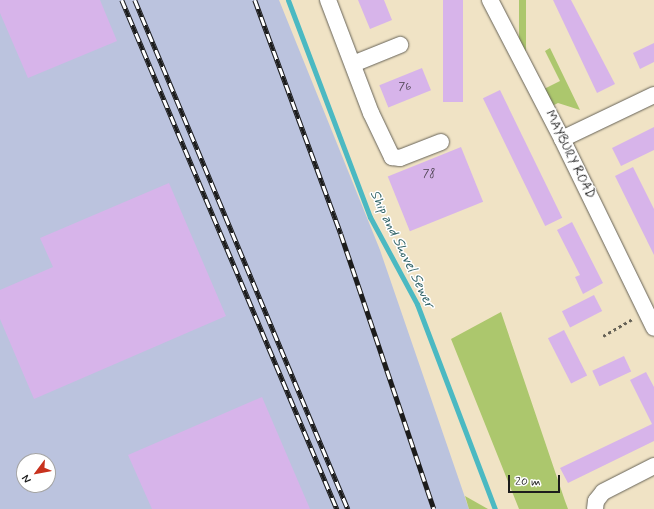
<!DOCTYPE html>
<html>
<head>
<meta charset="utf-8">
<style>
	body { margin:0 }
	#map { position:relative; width:654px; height:509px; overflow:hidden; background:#f0e3c5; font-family:Mynerve,sans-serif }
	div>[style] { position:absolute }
	.industrial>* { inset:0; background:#bbc3de }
	.green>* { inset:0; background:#acc76d; transform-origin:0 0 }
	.stream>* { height:5px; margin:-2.5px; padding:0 2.5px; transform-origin:2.5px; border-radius:2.5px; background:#4bb9c2 }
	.building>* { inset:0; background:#d7b4ea; transform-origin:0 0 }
	.path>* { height:2.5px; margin-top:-1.25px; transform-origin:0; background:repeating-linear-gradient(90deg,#666257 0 3px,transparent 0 6px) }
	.roads { filter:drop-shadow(0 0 1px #666257) drop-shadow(0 0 1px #666257) }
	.minor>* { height:16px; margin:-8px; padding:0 8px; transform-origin:8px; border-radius:8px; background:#fff }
	.rail>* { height:4.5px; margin-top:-2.25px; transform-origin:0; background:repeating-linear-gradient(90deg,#fff 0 9px,#1c1c1c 0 18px); box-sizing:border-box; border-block:1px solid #1c1c1c }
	span { translate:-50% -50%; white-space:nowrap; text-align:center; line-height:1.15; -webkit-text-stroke:3px #fff; paint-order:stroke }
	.number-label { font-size:11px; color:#4b4250 }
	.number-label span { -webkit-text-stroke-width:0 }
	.street-label { font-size:13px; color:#1c1c1c }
	.water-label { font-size:14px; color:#316367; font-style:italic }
	.north { position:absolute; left:16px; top:453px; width:40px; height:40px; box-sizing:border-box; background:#fff; border:1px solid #a4a4a4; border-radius:50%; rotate:238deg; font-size:11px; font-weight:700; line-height:16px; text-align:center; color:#1c1c1c }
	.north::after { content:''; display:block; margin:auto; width:14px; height:18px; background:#c8321e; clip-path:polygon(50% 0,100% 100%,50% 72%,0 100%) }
	.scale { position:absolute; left:508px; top:475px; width:52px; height:18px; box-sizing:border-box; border:2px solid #1c1c1c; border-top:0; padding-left:5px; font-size:12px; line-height:14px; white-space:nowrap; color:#1c1c1c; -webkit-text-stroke:3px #fff; paint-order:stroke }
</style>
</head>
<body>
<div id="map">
	<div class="industrial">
		<i style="clip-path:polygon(evenodd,0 0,279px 0,380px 250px,469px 509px,0 509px,0 0,24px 461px,48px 461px,48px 485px,24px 485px,24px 461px)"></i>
	</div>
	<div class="green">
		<i style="left:519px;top:0;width:7px;height:54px"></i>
		<i style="clip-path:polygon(550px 48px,580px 110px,558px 103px,552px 106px,544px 89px,560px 81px,545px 51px)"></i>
		<i style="clip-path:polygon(501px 312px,565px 501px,568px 509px,519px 509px,451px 339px)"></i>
		<i style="clip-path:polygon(465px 496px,488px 509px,469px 509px)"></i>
	</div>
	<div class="stream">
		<i style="left:288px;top:0;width:232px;rotate:69.3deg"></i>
		<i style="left:370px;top:217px;width:99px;rotate:61.6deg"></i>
		<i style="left:417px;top:304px;width:219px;rotate:69.2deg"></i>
	</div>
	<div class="building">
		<i style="clip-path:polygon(0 0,100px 0,117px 41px,28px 78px,0 13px)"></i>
		<i style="clip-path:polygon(358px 0,384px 0,392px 20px,370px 29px)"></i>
		<i style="left:443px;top:0;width:20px;height:102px"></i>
		<i style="clip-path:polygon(553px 0,571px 0,615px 84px,597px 93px)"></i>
		<i style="clip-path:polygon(654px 43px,654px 62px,640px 69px,633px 53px)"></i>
		<i style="left:422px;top:68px;width:24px;height:46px;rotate:68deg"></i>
		<i style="left:500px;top:90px;width:142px;height:19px;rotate:64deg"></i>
		<i style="clip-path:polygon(654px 127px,654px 150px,621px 166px,612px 148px)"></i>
		<i style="left:461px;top:147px;width:59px;height:79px;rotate:68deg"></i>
		<i style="clip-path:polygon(633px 167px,654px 209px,654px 255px,615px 176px)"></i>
		<i style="clip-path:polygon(169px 183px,226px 316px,34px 399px,0 319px,0 290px,53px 267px,40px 238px)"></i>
		<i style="clip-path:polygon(572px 222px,603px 283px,583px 294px,575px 277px,580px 275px,557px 230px)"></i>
		<i style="left:594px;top:295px;width:18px;height:36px;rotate:63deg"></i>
		<i style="left:564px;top:330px;width:51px;height:18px;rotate:63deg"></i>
		<i style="left:624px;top:356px;width:17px;height:35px;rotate:65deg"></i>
		<i style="clip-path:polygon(646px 372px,654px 387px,654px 441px,568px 483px,560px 468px,652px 424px,630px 380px)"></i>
		<i style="clip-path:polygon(262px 397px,310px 509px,152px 509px,128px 455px)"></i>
	</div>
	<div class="path">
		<i style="left:603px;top:336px;width:34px;rotate:-30deg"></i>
	</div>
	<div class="roads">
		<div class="minor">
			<i style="left:328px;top:0;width:121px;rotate:69.2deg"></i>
			<i style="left:371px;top:113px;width:49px;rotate:64.5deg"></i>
			<i style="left:392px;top:157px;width:8px;rotate:7deg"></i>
			<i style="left:400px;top:158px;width:44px;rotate:-21.3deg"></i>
			<i style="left:490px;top:0;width:157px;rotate:62.6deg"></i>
			<i style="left:562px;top:139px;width:210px;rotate:64deg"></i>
			<i style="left:353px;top:64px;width:51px;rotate:-22deg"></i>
			<i style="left:562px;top:139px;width:102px;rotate:-25.6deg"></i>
			<i style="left:595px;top:509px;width:8px;rotate:-83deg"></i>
			<i style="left:596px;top:501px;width:11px;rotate:-52deg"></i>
			<i style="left:603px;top:492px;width:57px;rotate:-27deg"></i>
		</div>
	</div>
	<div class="rail">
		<i style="left:122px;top:0;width:553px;rotate:67.1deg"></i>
		<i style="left:135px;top:0;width:552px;rotate:67.29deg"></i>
		<i style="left:255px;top:0;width:249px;rotate:69.8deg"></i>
		<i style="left:341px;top:234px;width:290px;rotate:71.3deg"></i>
	</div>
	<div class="number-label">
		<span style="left:405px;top:87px">76</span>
		<span style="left:429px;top:174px">78</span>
	</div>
	<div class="street-label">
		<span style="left:569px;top:155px;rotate:64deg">MAYBURY ROAD</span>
	</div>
	<div class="water-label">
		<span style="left:402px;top:249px;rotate:64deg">Ship and Shovel Sewer</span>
	</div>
	<div class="north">N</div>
	<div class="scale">20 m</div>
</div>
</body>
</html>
